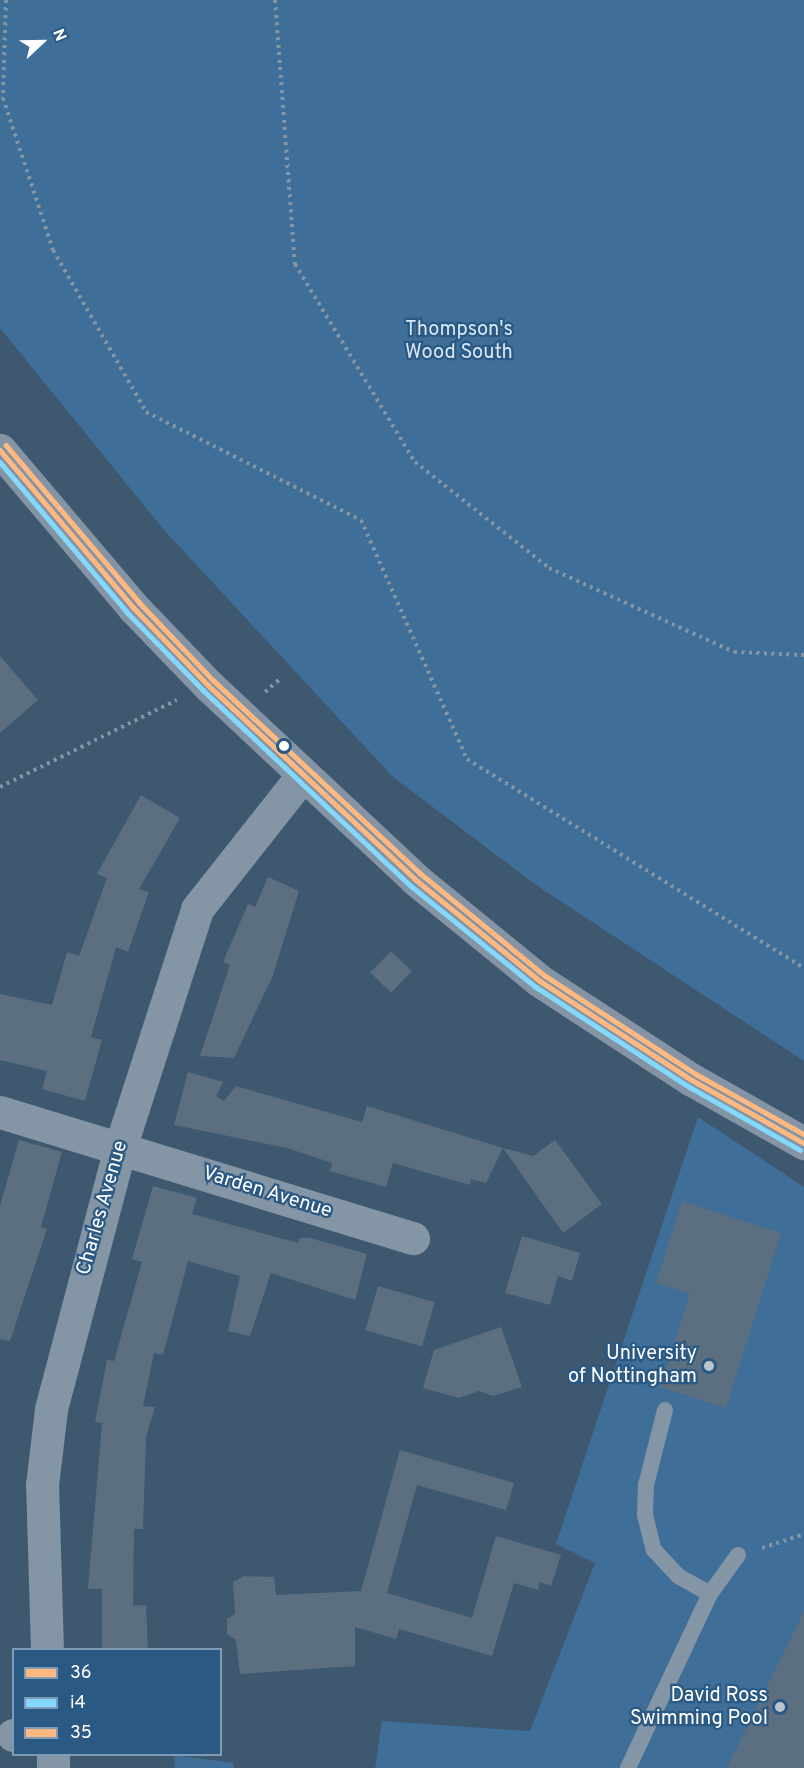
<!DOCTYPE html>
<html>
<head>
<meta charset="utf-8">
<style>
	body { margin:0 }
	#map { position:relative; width:804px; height:1768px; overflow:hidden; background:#3e586f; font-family:Overpass,sans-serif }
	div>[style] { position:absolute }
	.green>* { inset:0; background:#3f6e99 }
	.building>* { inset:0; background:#5b6f81; transform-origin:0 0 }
	.path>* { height:4px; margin-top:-2px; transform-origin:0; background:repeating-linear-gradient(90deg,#8495a5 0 3px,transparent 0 7.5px) }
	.lane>* { height:16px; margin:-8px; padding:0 8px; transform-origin:8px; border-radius:8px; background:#8495a5 }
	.street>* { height:33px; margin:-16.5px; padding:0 16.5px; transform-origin:16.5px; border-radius:16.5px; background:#8495a5 }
	.highway>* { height:33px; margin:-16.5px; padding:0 16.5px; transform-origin:16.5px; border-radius:16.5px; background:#8494a4 }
	.bus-1>* { height:4.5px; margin:-2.25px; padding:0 2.25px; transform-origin:2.25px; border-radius:2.25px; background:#ffb980 }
	.bus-2>* { height:4.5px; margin:-2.25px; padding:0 2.25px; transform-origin:2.25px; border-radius:2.25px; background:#83d8fc }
	.bus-3>* { height:4.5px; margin:-2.25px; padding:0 2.25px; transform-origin:2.25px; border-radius:2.25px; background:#ffb980 }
	.dots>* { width:16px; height:16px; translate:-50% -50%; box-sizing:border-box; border:3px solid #2a5983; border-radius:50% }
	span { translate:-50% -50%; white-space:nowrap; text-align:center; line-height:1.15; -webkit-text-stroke:4.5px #2a5983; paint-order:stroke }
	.park-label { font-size:20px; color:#d7e7f5 }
	.street-label { font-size:20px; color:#fff }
	.poi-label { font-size:20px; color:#fff }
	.right { translate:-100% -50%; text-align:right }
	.legend { position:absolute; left:12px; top:1648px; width:210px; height:108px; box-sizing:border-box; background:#2a5983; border:2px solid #7f9bb5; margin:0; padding:8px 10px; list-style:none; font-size:18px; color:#fff }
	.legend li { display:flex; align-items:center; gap:12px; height:30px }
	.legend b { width:30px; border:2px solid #7f9bb5 }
	.north { position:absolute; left:12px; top:12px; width:60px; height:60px; -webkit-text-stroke:4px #2a5983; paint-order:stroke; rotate:68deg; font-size:16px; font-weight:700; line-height:24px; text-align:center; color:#fff }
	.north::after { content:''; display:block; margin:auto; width:21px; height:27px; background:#fff; clip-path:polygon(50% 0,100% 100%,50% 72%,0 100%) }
</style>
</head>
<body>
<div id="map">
	<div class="green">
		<i style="clip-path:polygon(0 0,804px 0,804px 1061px,539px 887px,393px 777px,164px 530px,0 328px)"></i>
		<i style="clip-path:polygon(698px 1117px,804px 1187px,804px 1768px,375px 1768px,382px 1721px,530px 1731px,595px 1563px,556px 1544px)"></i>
		<i style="clip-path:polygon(174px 1755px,233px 1763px,234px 1768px,175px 1768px)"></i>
	</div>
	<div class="building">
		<i style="clip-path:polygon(0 656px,38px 700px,0 733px)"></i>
		<i style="clip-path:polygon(141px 795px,180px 818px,139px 889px,149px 892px,128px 952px,116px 947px,91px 1037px,102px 1040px,85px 1101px,42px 1089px,47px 1071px,0 1060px,0 994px,52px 1005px,67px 952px,79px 956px,107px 878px,97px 874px)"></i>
		<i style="clip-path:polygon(268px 877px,299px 891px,273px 975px,234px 1058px,200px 1056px,230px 965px,223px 962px,248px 904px,255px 907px)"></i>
		<i style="left:391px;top:951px;width:29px;height:30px;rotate:44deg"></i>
		<i style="clip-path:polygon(188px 1072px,223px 1082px,216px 1096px,224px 1101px,236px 1086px,362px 1122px,367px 1106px,503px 1148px,486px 1183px,471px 1179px,470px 1185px,393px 1163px,386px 1187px,330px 1171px,332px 1163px,287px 1148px,174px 1125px)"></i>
		<i style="clip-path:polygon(19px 1140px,62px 1152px,41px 1227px,47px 1229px,10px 1341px,0 1339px,0 1206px)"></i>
		<i style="clip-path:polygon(555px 1140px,602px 1204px,563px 1233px,503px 1148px,533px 1156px)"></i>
		<i style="clip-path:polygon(153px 1186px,197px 1198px,192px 1214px,298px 1243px,300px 1238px,310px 1238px,367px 1254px,355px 1300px,271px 1273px,250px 1336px,228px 1331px,240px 1276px,188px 1261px,163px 1355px,154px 1353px,143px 1406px,155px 1407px,146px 1437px,143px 1529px,134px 1529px,133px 1606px,146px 1605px,148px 1650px,102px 1650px,102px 1589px,88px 1589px,102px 1423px,95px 1422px,107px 1360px,114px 1361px,142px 1262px,132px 1259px)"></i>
		<i style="clip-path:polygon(682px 1201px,781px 1233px,726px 1408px,660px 1387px,690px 1294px,656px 1283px)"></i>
		<i style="clip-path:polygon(522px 1236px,580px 1253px,572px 1281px,558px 1276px,550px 1305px,505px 1293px)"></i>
		<i style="left:378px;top:1286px;width:59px;height:46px;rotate:16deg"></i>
		<i style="clip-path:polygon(501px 1327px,522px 1387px,493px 1396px,479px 1391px,459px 1398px,423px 1388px,434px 1350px)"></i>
		<i style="clip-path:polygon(400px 1450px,514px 1483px,506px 1510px,417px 1485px,387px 1593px,472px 1618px,496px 1536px,561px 1555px,551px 1586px,540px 1582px,538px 1590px,514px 1583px,492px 1656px,399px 1629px,396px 1639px,355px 1627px,355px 1666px,240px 1674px,236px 1640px,227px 1634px,227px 1619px,235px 1614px,233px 1582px,244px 1576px,274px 1577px,276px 1595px,361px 1591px)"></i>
		<i style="clip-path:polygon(804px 1611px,804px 1768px,727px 1768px)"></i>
	</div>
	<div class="path">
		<i style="left:6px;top:0;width:98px;rotate:91.8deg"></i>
		<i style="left:3px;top:98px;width:160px;rotate:71.8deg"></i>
		<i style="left:53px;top:250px;width:187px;rotate:60.1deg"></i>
		<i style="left:146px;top:412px;width:241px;rotate:26.7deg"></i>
		<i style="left:361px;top:520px;width:261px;rotate:66.1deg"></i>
		<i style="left:467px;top:759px;width:397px;rotate:31.8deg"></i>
		<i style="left:275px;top:0;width:265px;rotate:85.7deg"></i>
		<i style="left:295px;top:264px;width:232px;rotate:58.8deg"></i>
		<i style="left:415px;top:462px;width:171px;rotate:38.3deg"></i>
		<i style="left:549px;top:568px;width:203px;rotate:24.4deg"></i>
		<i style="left:734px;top:652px;width:70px;rotate:2.5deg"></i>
		<i style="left:265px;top:692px;width:20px;rotate:-41deg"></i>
		<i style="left:0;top:787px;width:197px;rotate:-26.2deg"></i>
		<i style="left:762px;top:1548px;width:44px;rotate:-18.4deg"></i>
	</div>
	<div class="lane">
		<i style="left:665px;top:1410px;width:77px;rotate:104.2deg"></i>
		<i style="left:646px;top:1485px;width:30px;rotate:92deg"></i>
		<i style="left:645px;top:1515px;width:36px;rotate:76deg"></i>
		<i style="left:654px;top:1550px;width:35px;rotate:47deg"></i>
		<i style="left:678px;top:1576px;width:37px;rotate:29deg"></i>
		<i style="left:628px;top:1768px;width:192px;rotate:-64.8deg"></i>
		<i style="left:710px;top:1594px;width:48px;rotate:-54.3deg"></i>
	</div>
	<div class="street">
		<i style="left:0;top:1112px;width:432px;rotate:17deg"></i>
		<i style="left:47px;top:1650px;width:165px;rotate:-91.7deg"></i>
		<i style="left:42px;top:1485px;width:77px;rotate:-83.2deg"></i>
		<i style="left:51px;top:1409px;width:270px;rotate:-75.2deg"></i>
		<i style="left:120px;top:1148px;width:251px;rotate:-72.1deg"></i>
		<i style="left:197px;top:909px;width:171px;rotate:-51.7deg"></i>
		<i style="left:13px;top:1735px;width:1px"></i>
		<i style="left:53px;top:1754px;width:14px;rotate:90deg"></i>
	</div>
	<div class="highway">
		<i style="left:0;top:450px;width:206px;rotate:49.7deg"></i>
		<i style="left:133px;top:607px;width:108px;rotate:46.1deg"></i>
		<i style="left:208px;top:685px;width:284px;rotate:43.1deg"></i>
		<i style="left:415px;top:879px;width:161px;rotate:39.2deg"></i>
		<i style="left:540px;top:981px;width:181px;rotate:33.1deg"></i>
		<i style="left:692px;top:1080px;width:129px;rotate:29.4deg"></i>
	</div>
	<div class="bus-1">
		<i style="left:0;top:450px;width:206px;rotate:49.7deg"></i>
		<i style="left:133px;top:607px;width:108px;rotate:46.1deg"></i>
		<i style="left:208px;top:685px;width:284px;rotate:43.1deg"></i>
		<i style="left:415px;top:879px;width:161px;rotate:39.2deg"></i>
		<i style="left:540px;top:981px;width:181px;rotate:33.1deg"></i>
		<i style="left:692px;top:1080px;width:129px;rotate:29.4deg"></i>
	</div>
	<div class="bus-2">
		<i style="left:0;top:462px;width:197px;rotate:49.7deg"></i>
		<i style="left:127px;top:612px;width:109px;rotate:45.7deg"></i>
		<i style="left:203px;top:690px;width:284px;rotate:43.3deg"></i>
		<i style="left:410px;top:885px;width:162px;rotate:39deg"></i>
		<i style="left:536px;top:987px;width:181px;rotate:33.1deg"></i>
		<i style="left:688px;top:1086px;width:129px;rotate:29.7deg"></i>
	</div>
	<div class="bus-3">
		<i style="left:6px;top:445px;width:206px;rotate:49.7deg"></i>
		<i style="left:139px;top:602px;width:108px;rotate:46.5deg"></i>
		<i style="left:213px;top:680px;width:283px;rotate:43deg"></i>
		<i style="left:420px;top:873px;width:161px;rotate:39.4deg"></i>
		<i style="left:544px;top:975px;width:181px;rotate:33.1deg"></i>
		<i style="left:696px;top:1074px;width:124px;rotate:29.1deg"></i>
	</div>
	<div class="dots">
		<i style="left:284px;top:746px;background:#fff"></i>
		<i style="left:709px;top:1366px;background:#bbc5cd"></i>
		<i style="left:780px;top:1707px;background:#bbc5cd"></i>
	</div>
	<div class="park-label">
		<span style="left:459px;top:342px">Thompson's<br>Wood South</span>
	</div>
	<div class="street-label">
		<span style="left:267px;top:1193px;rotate:17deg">Varden Avenue</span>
		<span style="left:103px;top:1208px;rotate:-74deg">Charles Avenue</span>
	</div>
	<div class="poi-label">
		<span class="right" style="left:697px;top:1366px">University<br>of Nottingham</span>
		<span class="right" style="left:768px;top:1708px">David Ross<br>Swimming Pool</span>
	</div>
	<ul class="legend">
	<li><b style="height:8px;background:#ffb980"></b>36</li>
	<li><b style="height:8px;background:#83d8fc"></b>i4</li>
	<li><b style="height:8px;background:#ffb980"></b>35</li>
	</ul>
	<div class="north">N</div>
</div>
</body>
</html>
